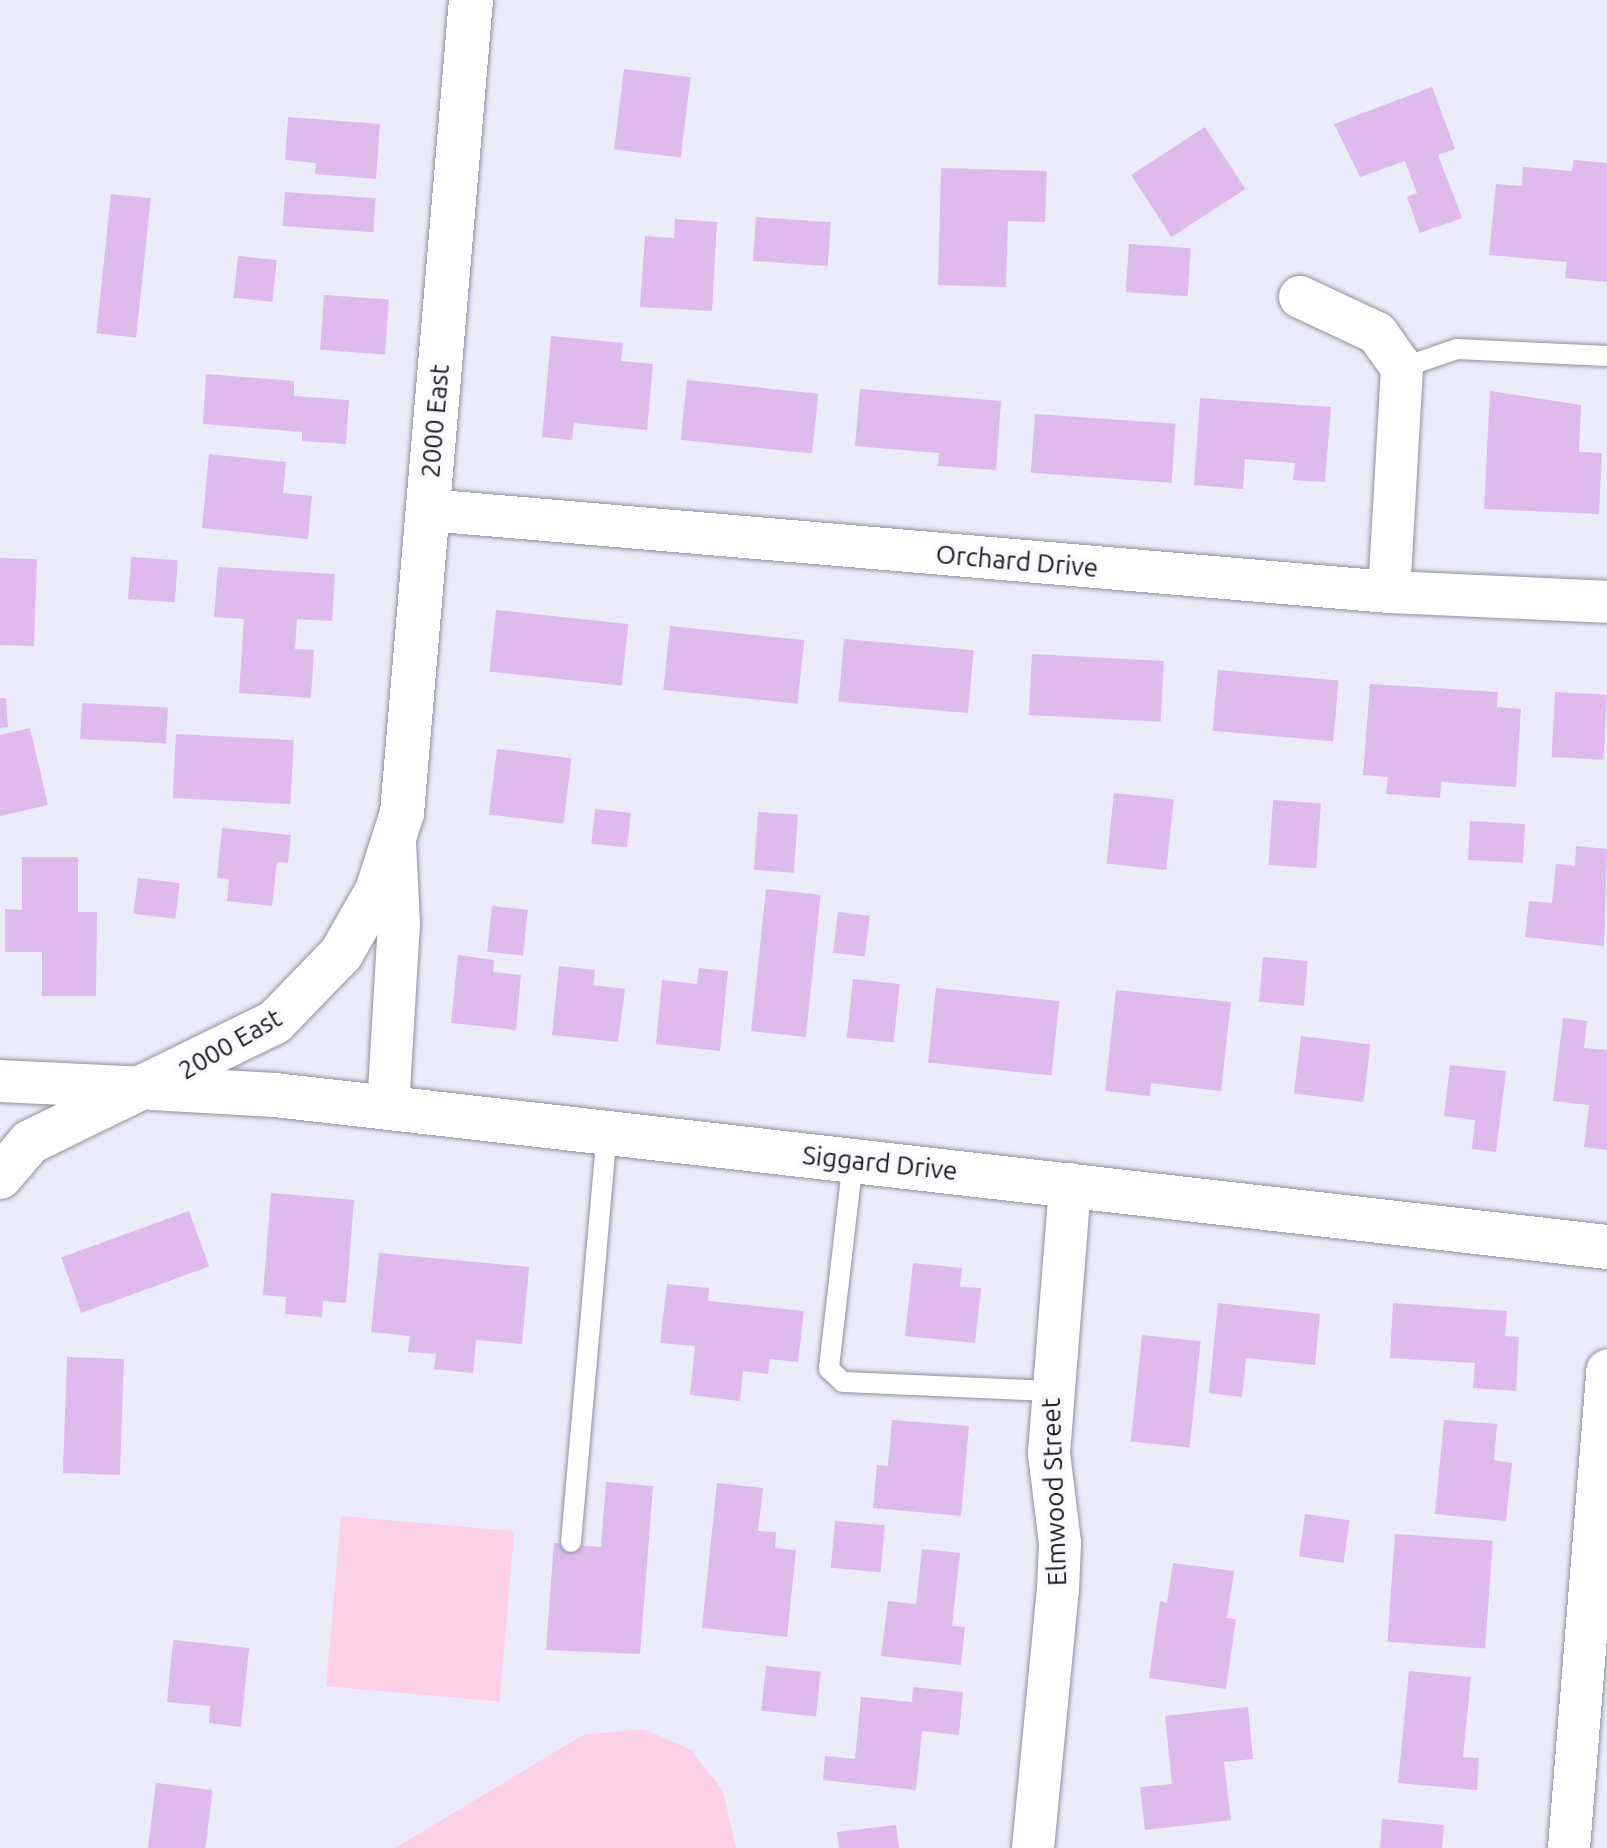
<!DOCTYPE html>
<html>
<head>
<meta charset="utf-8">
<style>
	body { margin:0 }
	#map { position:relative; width:1607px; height:1848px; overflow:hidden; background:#ebebfa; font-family:Ubuntu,sans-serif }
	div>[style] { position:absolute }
	.green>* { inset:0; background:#fcd1e5; transform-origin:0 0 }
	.building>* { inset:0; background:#dfbaed; transform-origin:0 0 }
	.roads { filter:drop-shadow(0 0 2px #8f909d) drop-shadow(0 0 2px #8f909d) }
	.lane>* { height:20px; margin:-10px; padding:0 10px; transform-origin:10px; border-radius:10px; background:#fff }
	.street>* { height:42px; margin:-21px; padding:0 21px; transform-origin:21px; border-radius:21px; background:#fff }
	.secondary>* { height:44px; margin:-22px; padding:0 22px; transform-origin:22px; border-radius:22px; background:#fff }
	span { translate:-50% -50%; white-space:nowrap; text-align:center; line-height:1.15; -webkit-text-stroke:8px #fafafd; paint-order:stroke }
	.street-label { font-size:26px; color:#1a1a1f }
</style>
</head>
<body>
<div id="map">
	<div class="green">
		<i style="left:341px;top:1516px;width:174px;height:171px;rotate:5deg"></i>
		<i style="clip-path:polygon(644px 1729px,691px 1750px,723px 1791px,736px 1848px,395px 1848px,583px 1735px)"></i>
	</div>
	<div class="building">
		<i style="left:624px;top:69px;width:67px;height:81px;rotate:7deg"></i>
		<i style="clip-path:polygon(1432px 87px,1455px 149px,1438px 155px,1462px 218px,1420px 233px,1407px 197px,1417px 193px,1405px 161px,1360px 177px,1334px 124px)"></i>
		<i style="clip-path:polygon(288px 117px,380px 124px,376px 179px,315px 174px,316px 163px,285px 160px)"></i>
		<i style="left:1205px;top:127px;width:74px;height:88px;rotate:57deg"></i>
		<i style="clip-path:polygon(1573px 160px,1607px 163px,1607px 282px,1565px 278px,1567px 262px,1489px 255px,1496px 184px,1522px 186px,1523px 167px,1572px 171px)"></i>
		<i style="clip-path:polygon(941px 168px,1047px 171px,1045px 222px,1008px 221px,1006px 287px,938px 285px)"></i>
		<i style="left:285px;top:192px;width:91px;height:34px;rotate:4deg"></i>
		<i style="left:111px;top:194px;width:40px;height:140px;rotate:6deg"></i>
		<i style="left:756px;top:217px;width:75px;height:44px;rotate:4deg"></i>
		<i style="clip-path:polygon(675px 219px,717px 222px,712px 311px,640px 307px,645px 236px,674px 238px)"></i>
		<i style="left:1129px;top:244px;width:62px;height:48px;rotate:4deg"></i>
		<i style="left:238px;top:256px;width:39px;height:42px;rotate:6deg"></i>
		<i style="left:324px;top:295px;width:65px;height:55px;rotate:4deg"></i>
		<i style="clip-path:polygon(551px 336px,623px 343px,621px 361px,653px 364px,647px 430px,574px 423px,572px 440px,542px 437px)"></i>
		<i style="clip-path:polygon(206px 374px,294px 381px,294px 396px,349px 400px,346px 444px,302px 441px,302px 432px,203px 424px)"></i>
		<i style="left:687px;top:380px;width:132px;height:60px;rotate:6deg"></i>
		<i style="clip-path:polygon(860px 389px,1001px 401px,996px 470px,938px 466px,939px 453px,855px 446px)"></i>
		<i style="clip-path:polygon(1490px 391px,1581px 405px,1579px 452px,1602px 453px,1599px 514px,1484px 509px)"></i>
		<i style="clip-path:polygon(1200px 398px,1331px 407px,1325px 482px,1293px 480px,1295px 463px,1245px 459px,1243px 489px,1194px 485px)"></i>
		<i style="left:1035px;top:414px;width:141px;height:59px;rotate:4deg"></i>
		<i style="clip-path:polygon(209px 454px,286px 462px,283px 493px,312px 496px,308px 539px,202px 528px)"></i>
		<i style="left:131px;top:557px;width:47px;height:42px;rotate:4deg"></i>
		<i style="left:0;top:558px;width:37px;height:87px;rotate:2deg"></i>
		<i style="clip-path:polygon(218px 567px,335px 574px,332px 621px,297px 619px,295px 649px,314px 650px,311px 698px,239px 693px,244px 619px,214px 617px)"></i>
		<i style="left:496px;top:610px;width:133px;height:62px;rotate:6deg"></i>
		<i style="left:670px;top:626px;width:135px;height:64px;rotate:6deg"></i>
		<i style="left:844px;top:639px;width:130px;height:63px;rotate:5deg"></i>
		<i style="left:1032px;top:654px;width:132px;height:61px;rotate:3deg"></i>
		<i style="left:1218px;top:670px;width:121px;height:61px;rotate:5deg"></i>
		<i style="clip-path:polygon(1370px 684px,1498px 692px,1497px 707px,1521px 709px,1516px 787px,1441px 782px,1440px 798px,1386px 794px,1388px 777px,1363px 775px)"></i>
		<i style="left:1555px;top:692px;width:52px;height:65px;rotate:3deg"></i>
		<i style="clip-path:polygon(0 698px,6px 698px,8px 727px,0 728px)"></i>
		<i style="left:82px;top:703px;width:86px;height:36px;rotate:3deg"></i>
		<i style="clip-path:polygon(30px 728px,48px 805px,0 816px,0 735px)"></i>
		<i style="left:176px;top:734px;width:118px;height:64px;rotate:3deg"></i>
		<i style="left:497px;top:749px;width:75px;height:66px;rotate:7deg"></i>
		<i style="left:1114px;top:793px;width:60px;height:71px;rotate:6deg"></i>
		<i style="left:1273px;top:800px;width:48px;height:65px;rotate:4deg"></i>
		<i style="left:595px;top:809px;width:36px;height:35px;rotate:6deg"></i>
		<i style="left:758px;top:812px;width:40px;height:58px;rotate:4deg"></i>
		<i style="left:1470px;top:821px;width:55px;height:39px;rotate:3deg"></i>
		<i style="clip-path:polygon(222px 828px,291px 835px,288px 863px,277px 862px,272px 906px,227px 901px,229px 879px,217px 878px)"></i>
		<i style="clip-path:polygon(1576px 846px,1607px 849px,1604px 946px,1525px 937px,1529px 901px,1552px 903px,1556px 864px,1575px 866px)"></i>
		<i style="clip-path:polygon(22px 857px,78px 857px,78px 912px,97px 912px,96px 996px,42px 996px,42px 952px,5px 952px,5px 909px,22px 910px)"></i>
		<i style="left:138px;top:878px;width:42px;height:36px;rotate:7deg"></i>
		<i style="left:766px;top:889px;width:55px;height:143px;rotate:6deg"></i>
		<i style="left:492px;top:906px;width:36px;height:46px;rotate:6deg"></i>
		<i style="left:838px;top:912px;width:32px;height:41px;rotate:7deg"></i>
		<i style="clip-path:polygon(458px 955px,494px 960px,493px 972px,521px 975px,516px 1030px,451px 1023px)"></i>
		<i style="left:1263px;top:957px;width:45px;height:45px;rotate:5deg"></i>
		<i style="clip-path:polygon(559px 966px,595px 970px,593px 985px,625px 989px,618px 1042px,552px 1035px)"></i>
		<i style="clip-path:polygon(699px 968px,728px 971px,720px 1051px,656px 1044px,662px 980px,697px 984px)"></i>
		<i style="left:853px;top:979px;width:47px;height:59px;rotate:6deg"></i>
		<i style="left:936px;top:988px;width:124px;height:75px;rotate:6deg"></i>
		<i style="clip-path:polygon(1116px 990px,1231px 1002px,1221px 1091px,1151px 1083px,1150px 1096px,1105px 1091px)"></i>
		<i style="clip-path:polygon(1563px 1018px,1587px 1021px,1584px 1048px,1607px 1050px,1607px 1150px,1584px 1147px,1589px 1105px,1553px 1101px)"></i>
		<i style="left:1301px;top:1036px;width:70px;height:58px;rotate:7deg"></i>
		<i style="clip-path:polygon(1450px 1065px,1506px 1071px,1496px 1152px,1472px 1149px,1475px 1120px,1444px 1116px)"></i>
		<i style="clip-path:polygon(271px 1193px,354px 1200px,346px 1303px,323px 1301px,322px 1317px,285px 1314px,286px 1297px,263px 1295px)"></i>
		<i style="left:189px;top:1211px;width:59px;height:136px;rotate:70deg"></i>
		<i style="clip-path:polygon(379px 1253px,529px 1267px,522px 1344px,476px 1340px,473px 1373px,434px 1369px,436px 1354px,408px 1352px,410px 1336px,371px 1332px)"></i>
		<i style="clip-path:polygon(913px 1263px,962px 1268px,960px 1287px,981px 1288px,975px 1343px,905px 1336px)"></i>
		<i style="clip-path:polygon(667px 1284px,709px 1288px,708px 1301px,804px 1311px,798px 1362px,770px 1359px,768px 1374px,743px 1371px,740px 1401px,690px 1395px,695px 1346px,660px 1343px)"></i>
		<i style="clip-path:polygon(1218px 1303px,1320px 1314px,1315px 1365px,1246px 1358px,1242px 1397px,1209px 1393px)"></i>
		<i style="clip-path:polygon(1393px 1303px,1507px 1311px,1505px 1336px,1519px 1337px,1516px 1391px,1473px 1388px,1475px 1363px,1390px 1358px)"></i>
		<i style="left:1142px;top:1335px;width:59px;height:107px;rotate:6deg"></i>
		<i style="left:67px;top:1357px;width:57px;height:116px;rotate:2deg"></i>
		<i style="clip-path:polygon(892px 1420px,969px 1426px,961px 1516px,873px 1508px,877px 1465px,888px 1466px)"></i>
		<i style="clip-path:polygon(1444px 1420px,1497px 1424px,1494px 1460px,1512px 1463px,1506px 1521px,1435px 1514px)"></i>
		<i style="clip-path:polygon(606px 1482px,653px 1486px,640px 1654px,546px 1650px,554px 1543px,601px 1547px)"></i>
		<i style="clip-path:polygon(717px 1483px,763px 1488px,758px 1531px,776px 1532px,775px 1548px,796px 1550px,787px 1637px,702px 1628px)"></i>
		<i style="left:1305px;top:1514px;width:45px;height:43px;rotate:8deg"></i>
		<i style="left:835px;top:1521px;width:50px;height:47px;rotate:5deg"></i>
		<i style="left:1395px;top:1534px;width:98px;height:108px;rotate:4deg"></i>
		<i style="clip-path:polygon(922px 1549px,960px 1553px,952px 1626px,965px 1627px,961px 1665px,881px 1656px,888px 1601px,916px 1604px)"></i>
		<i style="clip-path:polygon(1173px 1563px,1234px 1571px,1227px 1618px,1236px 1619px,1226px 1689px,1149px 1678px,1160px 1601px,1167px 1603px)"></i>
		<i style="clip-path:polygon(173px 1640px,249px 1648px,241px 1727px,209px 1723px,210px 1706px,167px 1702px)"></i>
		<i style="left:766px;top:1666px;width:55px;height:45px;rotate:6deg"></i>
		<i style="clip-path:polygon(1409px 1671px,1471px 1677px,1463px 1757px,1479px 1758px,1477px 1790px,1398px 1783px)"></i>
		<i style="clip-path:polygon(913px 1687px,963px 1692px,959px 1735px,922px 1731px,916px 1790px,823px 1780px,825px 1756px,855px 1759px,861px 1697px,912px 1702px)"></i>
		<i style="clip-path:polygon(1248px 1707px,1253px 1759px,1224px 1762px,1231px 1820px,1145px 1830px,1140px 1787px,1172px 1784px,1165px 1716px)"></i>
		<i style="left:156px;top:1783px;width:57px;height:65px;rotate:7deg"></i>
		<i style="clip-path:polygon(1382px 1819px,1444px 1825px,1442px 1848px,1380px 1848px)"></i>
		<i style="clip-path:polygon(896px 1825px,899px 1848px,839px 1848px,837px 1832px)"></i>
	</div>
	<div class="roads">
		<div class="lane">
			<i style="left:1402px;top:368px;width:58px;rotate:-19.1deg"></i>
			<i style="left:1457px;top:349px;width:150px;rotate:2.7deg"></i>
			<i style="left:853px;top:1160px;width:210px;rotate:96.6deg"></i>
			<i style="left:829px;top:1369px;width:19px;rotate:43deg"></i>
			<i style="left:843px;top:1382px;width:208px;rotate:2.5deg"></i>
			<i style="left:571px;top:1542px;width:412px;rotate:-85deg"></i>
		</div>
		<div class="street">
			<i style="left:1300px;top:297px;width:85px;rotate:25.1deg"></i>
			<i style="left:1377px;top:333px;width:43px;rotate:54.5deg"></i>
			<i style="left:1402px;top:368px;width:224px;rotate:93.3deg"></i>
			<i style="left:428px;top:510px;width:964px;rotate:4.88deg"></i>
			<i style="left:1389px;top:592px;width:218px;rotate:2.6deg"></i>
			<i style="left:0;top:1081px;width:151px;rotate:2.7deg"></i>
			<i style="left:388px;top:1108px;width:184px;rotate:-86.6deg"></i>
			<i style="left:399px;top:924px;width:82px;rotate:-92.8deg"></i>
			<i style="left:1033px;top:1848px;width:260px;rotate:-84.5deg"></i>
			<i style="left:1058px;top:1589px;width:46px;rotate:-87.5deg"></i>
			<i style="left:1060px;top:1543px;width:91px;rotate:-97deg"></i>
			<i style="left:1049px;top:1453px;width:270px;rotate:-85.5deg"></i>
			<i style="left:1569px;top:1848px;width:479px;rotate:-85.4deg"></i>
		</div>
		<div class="secondary">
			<i style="left:152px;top:1088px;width:123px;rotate:3.3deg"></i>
			<i style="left:275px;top:1095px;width:1341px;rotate:6.51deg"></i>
			<i style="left:0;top:1177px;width:46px;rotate:-49.4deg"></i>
			<i style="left:30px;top:1142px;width:273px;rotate:-26.1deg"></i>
			<i style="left:275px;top:1022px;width:95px;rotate:-45.9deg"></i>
			<i style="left:341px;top:954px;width:73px;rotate:-60.3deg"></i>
			<i style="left:377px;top:891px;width:82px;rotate:-72.2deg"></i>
			<i style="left:402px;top:813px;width:816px;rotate:-85.15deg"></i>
		</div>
	</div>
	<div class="street-label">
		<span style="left:435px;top:421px;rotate:-85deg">2000 East</span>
		<span style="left:1017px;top:561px;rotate:5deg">Orchard Drive</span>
		<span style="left:230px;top:1044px;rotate:-30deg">2000 East</span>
		<span style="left:880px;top:1163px;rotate:6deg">Siggard Drive</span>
		<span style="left:1054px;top:1492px;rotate:-92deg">Elmwood Street</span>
	</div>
</div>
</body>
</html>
